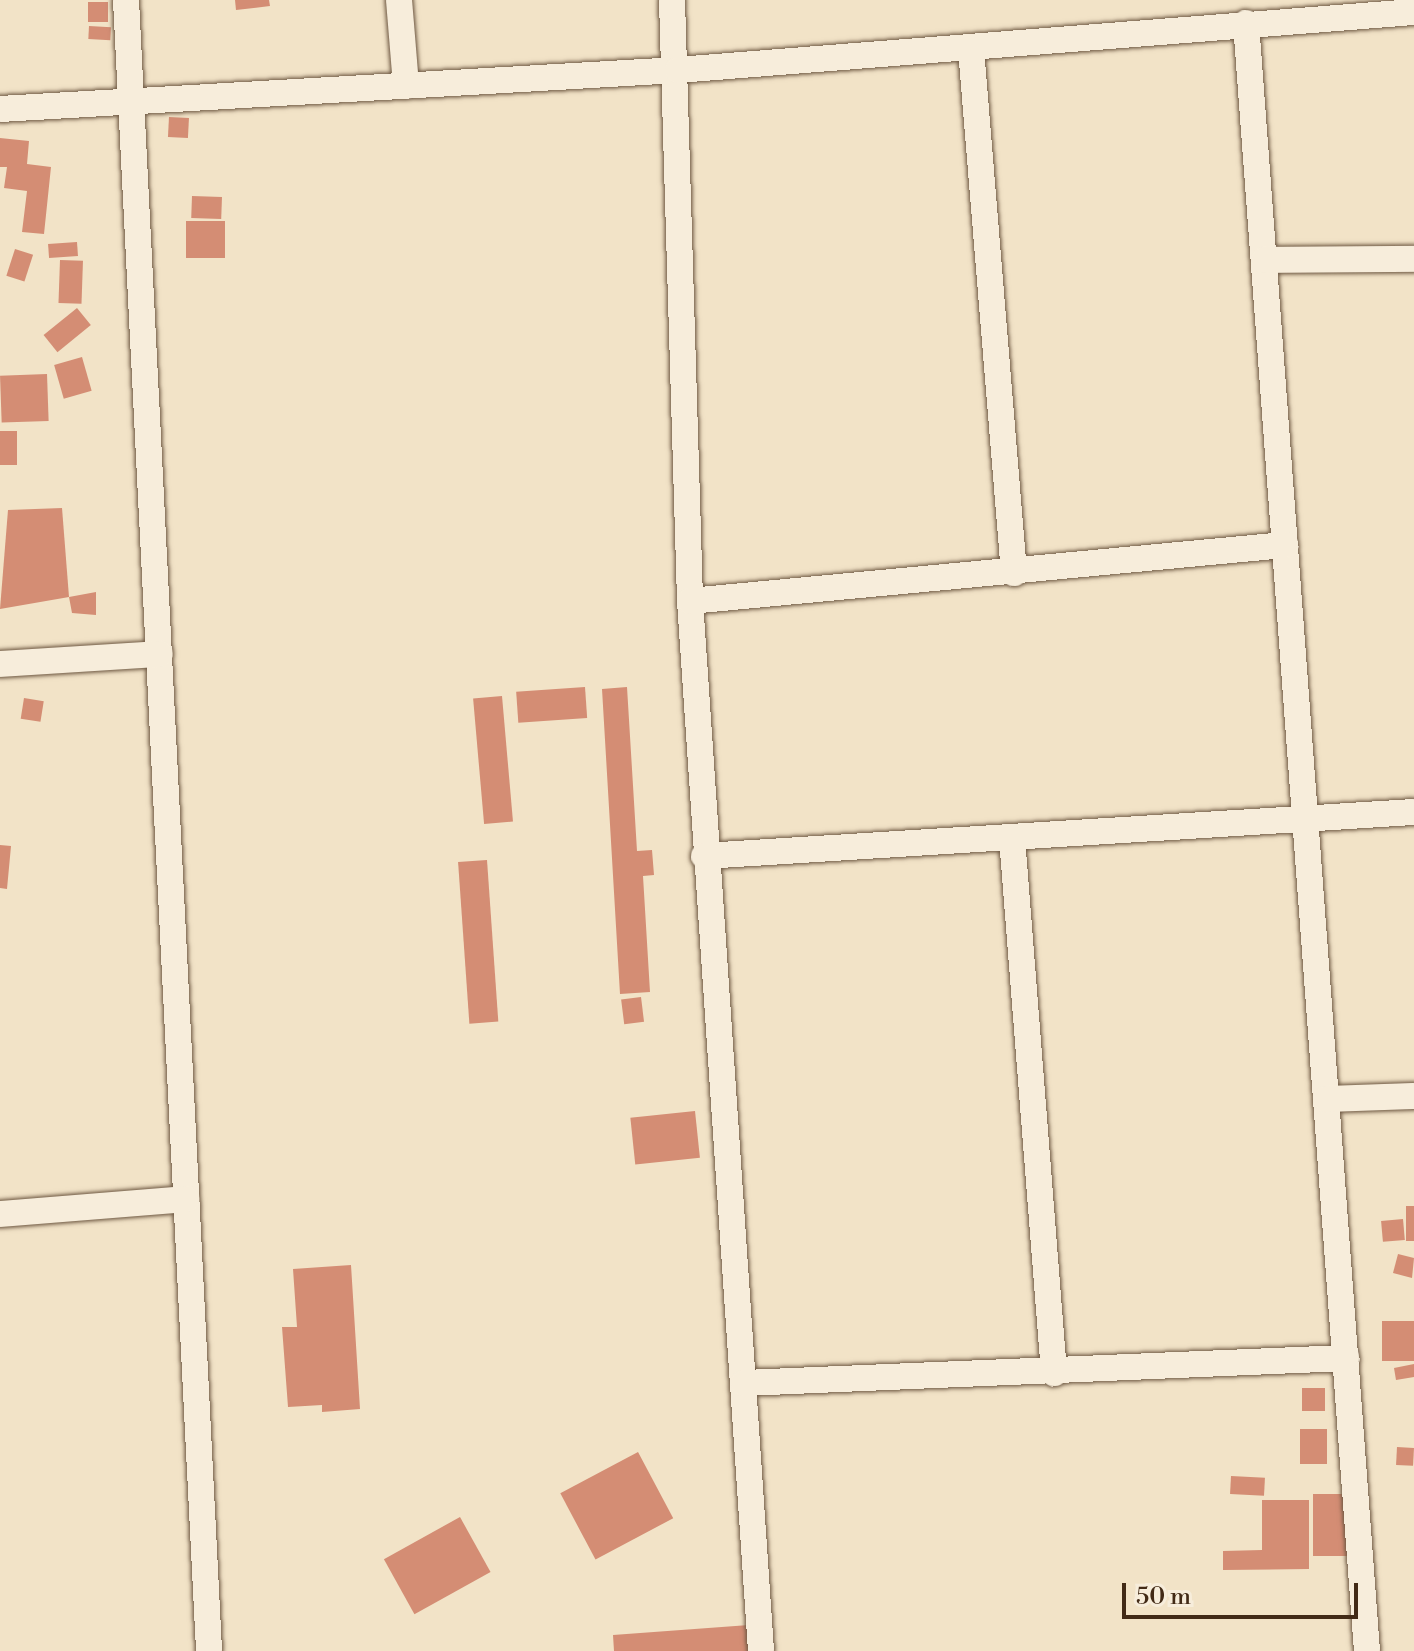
<!DOCTYPE html>
<html>
<head>
<meta charset="utf-8">
<style>
	body { margin:0 }
	#map { position:relative; width:1414px; height:1651px; overflow:hidden; background:#f2e3c7; font-family:"Libre Bodoni",serif }
	div>[style] { position:absolute }
	.building>* { inset:0; background:#d48d74; transform-origin:0 0 }
	.roads { filter:drop-shadow(0 0 2px #6e5842) drop-shadow(0 0 2px #6e5842) }
	.street>* { height:26px; margin:-13px; padding:0 13px; transform-origin:13px; border-radius:13px; background:#f7eddb }
	span { translate:-50% -50%; white-space:nowrap; text-align:center; line-height:1.15; -webkit-text-stroke:6px #f7eddb; paint-order:stroke }
	.scale { position:absolute; left:1122px; top:1583px; width:236px; height:36px; box-sizing:border-box; border:4px solid #422a16; border-top:0; padding-left:10px; font-size:24px; line-height:28px; white-space:nowrap; color:#422a16; -webkit-text-stroke:6px #f7eddb; paint-order:stroke }
</style>
</head>
<body>
<div id="map">
	<div class="building">
		<i style="clip-path:polygon(235px 0,269px 0,270px 6px,236px 10px)"></i>
		<i style="left:88px;top:2px;width:20px;height:20px"></i>
		<i style="left:89px;top:26px;width:22px;height:13px;rotate:3deg"></i>
		<i style="left:169px;top:117px;width:20px;height:20px;rotate:3deg"></i>
		<i style="clip-path:polygon(0 138px,29px 141px,27px 164px,51px 167px,44px 234px,22px 232px,27px 191px,4px 188px,7px 167px,0 167px)"></i>
		<i style="left:192px;top:196px;width:30px;height:22px;rotate:2deg"></i>
		<i style="left:186px;top:221px;width:39px;height:37px"></i>
		<i style="left:77px;top:242px;width:14px;height:29px;rotate:86deg"></i>
		<i style="left:15px;top:249px;width:19px;height:28px;rotate:18deg"></i>
		<i style="left:60px;top:260px;width:23px;height:43px;rotate:2deg"></i>
		<i style="left:77px;top:308px;width:22px;height:43px;rotate:51deg"></i>
		<i style="left:82px;top:357px;width:35px;height:29px;rotate:74deg"></i>
		<i style="left:47px;top:374px;width:47px;height:47px;rotate:88deg"></i>
		<i style="left:0;top:431px;width:17px;height:34px"></i>
		<i style="clip-path:polygon(62px 508px,69px 597px,0 609px,8px 510px)"></i>
		<i style="clip-path:polygon(96px 592px,96px 615px,72px 613px,69px 597px)"></i>
		<i style="left:585px;top:687px;width:31px;height:69px;rotate:86deg"></i>
		<i style="clip-path:polygon(627px 687px,637px 851px,652px 850px,654px 875px,643px 876px,650px 992px,620px 994px,602px 689px)"></i>
		<i style="left:502px;top:696px;width:126px;height:29px;rotate:85deg"></i>
		<i style="left:24px;top:698px;width:20px;height:21px;rotate:9deg"></i>
		<i style="clip-path:polygon(0 845px,11px 846px,7px 889px,0 888px)"></i>
		<i style="left:487px;top:860px;width:162px;height:29px;rotate:86deg"></i>
		<i style="left:641px;top:997px;width:25px;height:20px;rotate:83deg"></i>
		<i style="left:695px;top:1111px;width:47px;height:65px;rotate:84deg"></i>
		<i style="left:1406px;top:1206px;width:8px;height:35px"></i>
		<i style="left:1403px;top:1219px;width:21px;height:22px;rotate:85deg"></i>
		<i style="clip-path:polygon(1398px 1254px,1414px 1258px,1412px 1278px,1393px 1273px)"></i>
		<i style="clip-path:polygon(351px 1265px,360px 1409px,322px 1412px,322px 1405px,288px 1407px,282px 1327px,297px 1327px,293px 1269px)"></i>
		<i style="left:1414px;top:1321px;width:40px;height:32px;rotate:90deg"></i>
		<i style="clip-path:polygon(1414px 1364px,1414px 1377px,1396px 1380px,1394px 1368px)"></i>
		<i style="left:1302px;top:1388px;width:23px;height:23px"></i>
		<i style="left:1300px;top:1429px;width:27px;height:35px"></i>
		<i style="left:1397px;top:1447px;width:17px;height:18px;rotate:3deg"></i>
		<i style="left:638px;top:1452px;width:75px;height:88px;rotate:62deg"></i>
		<i style="left:1231px;top:1476px;width:34px;height:18px;rotate:3deg"></i>
		<i style="left:1313px;top:1494px;width:36px;height:62px"></i>
		<i style="clip-path:polygon(1262px 1500px,1309px 1500px,1309px 1569px,1223px 1570px,1223px 1551px,1262px 1550px)"></i>
		<i style="left:460px;top:1517px;width:63px;height:87px;rotate:61deg"></i>
		<i style="clip-path:polygon(749px 1625px,751px 1651px,614px 1651px,613px 1635px)"></i>
	</div>
	<div class="roads">
		<div class="street">
			<i style="left:126px;top:0;width:1653px;rotate:87.12deg"></i>
			<i style="left:399px;top:0;width:86px;rotate:85.3deg"></i>
			<i style="left:672px;top:0;width:601px;rotate:88.28deg"></i>
			<i style="left:690px;top:601px;width:1052px;rotate:86.13deg"></i>
			<i style="left:1246px;top:23px;width:1632px;rotate:85.75deg"></i>
			<i style="left:971px;top:49px;width:526px;rotate:85.31deg"></i>
			<i style="left:0;top:109px;width:679px;rotate:-3.29deg"></i>
			<i style="left:678px;top:70px;width:738px;rotate:-4.51deg"></i>
			<i style="left:1264px;top:260px;width:150px;rotate:-0.4deg"></i>
			<i style="left:690px;top:601px;width:598px;rotate:-5.38deg"></i>
			<i style="left:0;top:664px;width:160px;rotate:-3.6deg"></i>
			<i style="left:1012px;top:838px;width:537px;rotate:85.51deg"></i>
			<i style="left:704px;top:856px;width:711px;rotate:-3.55deg"></i>
			<i style="left:1326px;top:1099px;width:88px;rotate:-2deg"></i>
			<i style="left:0;top:1214px;width:187px;rotate:-4.6deg"></i>
			<i style="left:744px;top:1383px;width:603px;rotate:-2.38deg"></i>
		</div>
	</div>
	<div class="scale">50 m</div>
</div>
</body>
</html>
